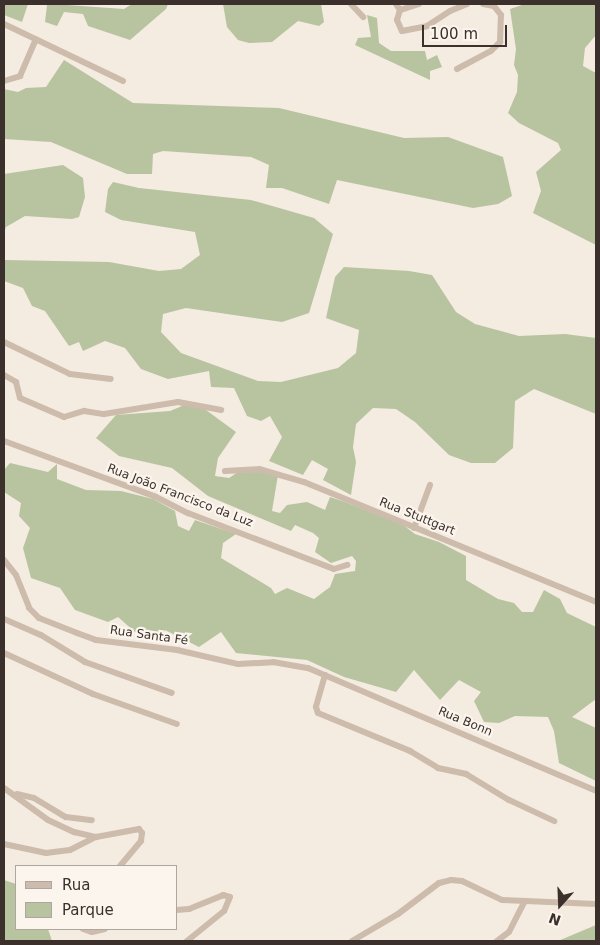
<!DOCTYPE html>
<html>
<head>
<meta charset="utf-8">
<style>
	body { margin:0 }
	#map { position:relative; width:600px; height:945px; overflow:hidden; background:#f4ebe1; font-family:"DejaVu Sans",sans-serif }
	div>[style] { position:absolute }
	.green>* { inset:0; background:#b8c4a0 }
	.minor>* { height:6px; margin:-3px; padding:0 3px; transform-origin:3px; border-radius:3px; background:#cdbbac }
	span { translate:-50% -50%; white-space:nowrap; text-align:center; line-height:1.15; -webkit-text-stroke:4.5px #fbf5ee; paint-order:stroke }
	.street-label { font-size:12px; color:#3b302b }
	.frame { position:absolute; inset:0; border:5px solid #3b302b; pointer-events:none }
	.legend { position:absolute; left:15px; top:865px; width:162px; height:65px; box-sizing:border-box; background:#fbf5ee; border:1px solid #aea6a0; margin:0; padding:6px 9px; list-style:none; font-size:15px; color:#3b302b }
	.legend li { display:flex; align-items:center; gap:10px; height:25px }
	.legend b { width:25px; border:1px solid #aea6a0 }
	.north { position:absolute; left:535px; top:880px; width:50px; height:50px; -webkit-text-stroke:4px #fbf5ee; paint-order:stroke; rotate:200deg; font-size:14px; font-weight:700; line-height:20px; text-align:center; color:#3b302b }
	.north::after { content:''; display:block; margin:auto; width:18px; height:22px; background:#3b302b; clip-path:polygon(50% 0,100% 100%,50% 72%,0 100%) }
	.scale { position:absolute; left:422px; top:25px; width:85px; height:22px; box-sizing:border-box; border:2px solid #3b302b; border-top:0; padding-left:6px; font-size:15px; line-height:18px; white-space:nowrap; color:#3b302b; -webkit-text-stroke:4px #fbf5ee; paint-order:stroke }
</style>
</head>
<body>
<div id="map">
	<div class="green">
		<i style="clip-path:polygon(4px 4px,28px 4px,22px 22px,4px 15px)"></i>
		<i style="clip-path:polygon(53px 4px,124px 9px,132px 4px,168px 4px,166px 9px,130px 40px,88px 26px,83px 14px,64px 12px,57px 26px,45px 22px,47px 5px)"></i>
		<i style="clip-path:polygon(223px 4px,321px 4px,324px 22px,319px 26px,298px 21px,272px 42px,249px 43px,238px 40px,227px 27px)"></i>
		<i style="clip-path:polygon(525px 4px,596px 4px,596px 35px,585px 48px,583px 66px,596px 73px,596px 245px,533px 213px,541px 191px,536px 172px,561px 150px,558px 143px,519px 123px,508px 113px,517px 92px,518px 75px,514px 65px,516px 49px,510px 9px)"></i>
		<i style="clip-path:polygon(367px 15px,377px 18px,379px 43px,391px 51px,425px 51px,427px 60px,437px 55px,442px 67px,430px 71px,430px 80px,355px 45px,358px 38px,371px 37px)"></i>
		<i style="clip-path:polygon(64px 60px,133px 103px,279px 108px,404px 138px,448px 137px,503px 157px,512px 196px,498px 204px,473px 208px,337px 180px,329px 204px,282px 188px,266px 188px,269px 165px,251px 157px,163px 151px,153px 154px,152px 174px,127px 174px,51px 142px,4px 139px,4px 89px,18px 92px,26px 88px,46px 87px)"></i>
		<i style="clip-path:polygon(63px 165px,83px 178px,85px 197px,79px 217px,72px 219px,25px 216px,6px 227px,4px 233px,4px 174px)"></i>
		<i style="clip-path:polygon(113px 182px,139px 188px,251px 200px,314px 218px,333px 234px,309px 313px,282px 322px,186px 308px,163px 314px,161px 332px,181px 353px,258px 381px,281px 382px,338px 368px,356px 353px,359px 330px,326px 318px,335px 277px,344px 267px,409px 271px,432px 275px,456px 312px,475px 324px,519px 336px,565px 334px,596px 338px,596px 414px,534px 389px,515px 401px,513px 448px,495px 463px,471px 463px,449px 455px,415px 422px,396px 409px,373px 408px,356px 424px,353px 447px,356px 462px,351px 495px,323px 480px,328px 469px,312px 460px,303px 475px,269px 461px,282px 437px,270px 416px,261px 421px,247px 416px,234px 388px,211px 387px,209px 371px,168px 379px,141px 369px,125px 348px,105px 341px,83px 351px,79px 342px,69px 346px,45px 311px,32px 306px,23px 288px,4px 281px,4px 260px,109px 262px,159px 271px,181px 269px,200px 255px,195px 232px,121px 220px,105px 212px,108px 189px)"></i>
		<i style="clip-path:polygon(187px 404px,206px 410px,236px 432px,218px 458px,215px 476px,229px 478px,238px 472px,259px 470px,278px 475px,272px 511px,280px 513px,287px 505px,307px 502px,325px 510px,330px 497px,345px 502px,403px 525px,415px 534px,439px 542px,466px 556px,466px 580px,498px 599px,514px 603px,522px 612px,533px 612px,544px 590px,560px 599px,567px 613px,596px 627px,596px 699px,572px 717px,596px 728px,596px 781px,559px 763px,554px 731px,548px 717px,515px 716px,499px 723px,484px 722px,474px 701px,481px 692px,459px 680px,440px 700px,414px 670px,396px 692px,344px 677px,307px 660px,236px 653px,221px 632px,199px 647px,165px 630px,159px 642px,135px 632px,118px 617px,108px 622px,75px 610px,60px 588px,31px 578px,23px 548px,30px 528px,19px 516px,21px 503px,4px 492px,4px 470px,10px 463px,48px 472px,57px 464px,57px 479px,86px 490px,121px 491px,153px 499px,175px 511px,178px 526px,189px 531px,195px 520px,236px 534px,223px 543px,221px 558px,271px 588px,275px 594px,287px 588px,314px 599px,330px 587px,335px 574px,355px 571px,356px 561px,352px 556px,331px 563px,315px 552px,319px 538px,313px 533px,295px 525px,291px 531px,208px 496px,172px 468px,119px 456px,96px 438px,116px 415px,170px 411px)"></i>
		<i style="clip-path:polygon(4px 880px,16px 884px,16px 929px,48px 929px,52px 941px,4px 941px)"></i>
		<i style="clip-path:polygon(596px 925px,596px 941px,558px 941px)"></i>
	</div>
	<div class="minor">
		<i style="left:351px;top:4px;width:18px;rotate:47deg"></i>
		<i style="left:396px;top:4px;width:7px;rotate:56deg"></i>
		<i style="left:419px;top:4px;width:20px;rotate:162deg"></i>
		<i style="left:400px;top:10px;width:10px;rotate:107deg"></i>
		<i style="left:397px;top:20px;width:12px;rotate:66deg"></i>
		<i style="left:402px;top:31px;width:25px;rotate:-11deg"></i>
		<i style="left:427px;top:26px;width:27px;rotate:-33deg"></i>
		<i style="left:450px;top:11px;width:18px;rotate:-22deg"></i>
		<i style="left:4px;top:24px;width:132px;rotate:25.6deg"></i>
		<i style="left:457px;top:69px;width:38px;rotate:-28deg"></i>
		<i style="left:491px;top:51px;width:13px;rotate:-45deg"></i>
		<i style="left:500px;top:42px;width:27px;rotate:-88deg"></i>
		<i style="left:501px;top:15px;width:11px;rotate:-128deg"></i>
		<i style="left:494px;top:6px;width:11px;rotate:-170deg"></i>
		<i style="left:4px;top:81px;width:17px;rotate:-17deg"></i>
		<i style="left:20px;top:76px;width:40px;rotate:-66.6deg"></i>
		<i style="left:4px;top:342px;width:73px;rotate:25.9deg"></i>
		<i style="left:70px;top:374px;width:41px;rotate:7deg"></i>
		<i style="left:4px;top:375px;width:14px;rotate:30deg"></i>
		<i style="left:16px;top:382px;width:16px;rotate:76deg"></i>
		<i style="left:20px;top:398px;width:48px;rotate:23.4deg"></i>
		<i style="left:64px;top:417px;width:21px;rotate:-17deg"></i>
		<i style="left:84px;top:411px;width:20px;rotate:9deg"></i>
		<i style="left:104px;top:414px;width:75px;rotate:-9.2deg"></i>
		<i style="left:178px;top:402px;width:44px;rotate:10.5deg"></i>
		<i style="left:4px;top:441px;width:162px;rotate:20.2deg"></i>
		<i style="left:156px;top:497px;width:36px;rotate:27deg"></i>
		<i style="left:188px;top:513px;width:156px;rotate:21deg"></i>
		<i style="left:334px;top:569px;width:14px;rotate:-17deg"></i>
		<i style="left:225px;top:471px;width:34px;rotate:-3deg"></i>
		<i style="left:259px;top:469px;width:47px;rotate:16.1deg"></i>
		<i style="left:304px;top:482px;width:316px;rotate:22.3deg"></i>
		<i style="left:414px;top:528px;width:46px;rotate:-69.6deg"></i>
		<i style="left:4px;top:560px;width:19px;rotate:51deg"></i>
		<i style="left:16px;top:575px;width:35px;rotate:68deg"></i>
		<i style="left:29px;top:608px;width:14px;rotate:45deg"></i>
		<i style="left:39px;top:618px;width:41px;rotate:21.5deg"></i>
		<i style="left:77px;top:633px;width:20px;rotate:20deg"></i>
		<i style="left:96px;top:640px;width:82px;rotate:7deg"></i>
		<i style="left:177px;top:650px;width:63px;rotate:12.9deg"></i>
		<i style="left:238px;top:664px;width:35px;rotate:-3deg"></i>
		<i style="left:273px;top:662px;width:36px;rotate:10deg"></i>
		<i style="left:308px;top:668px;width:313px;rotate:23.1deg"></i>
		<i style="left:4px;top:619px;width:40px;rotate:23.4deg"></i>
		<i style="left:41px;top:635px;width:52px;rotate:31.5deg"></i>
		<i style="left:85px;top:662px;width:92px;rotate:19.6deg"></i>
		<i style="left:4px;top:653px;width:98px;rotate:24.7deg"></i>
		<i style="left:93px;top:694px;width:89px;rotate:19.7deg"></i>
		<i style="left:325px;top:675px;width:33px;rotate:106deg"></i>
		<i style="left:316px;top:707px;width:6px;rotate:72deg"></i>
		<i style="left:318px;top:713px;width:100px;rotate:22.4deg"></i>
		<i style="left:410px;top:751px;width:33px;rotate:31deg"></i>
		<i style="left:438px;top:768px;width:29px;rotate:12deg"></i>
		<i style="left:466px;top:774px;width:50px;rotate:31.2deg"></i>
		<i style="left:509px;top:800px;width:50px;rotate:25deg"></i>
		<i style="left:4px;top:788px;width:54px;rotate:36deg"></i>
		<i style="left:48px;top:820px;width:29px;rotate:25deg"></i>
		<i style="left:74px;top:832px;width:23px;rotate:13deg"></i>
		<i style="left:96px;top:837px;width:44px;rotate:-10.5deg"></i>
		<i style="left:139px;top:829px;width:5px;rotate:53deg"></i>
		<i style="left:142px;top:833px;width:8px;rotate:97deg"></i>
		<i style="left:141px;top:841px;width:33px;rotate:130deg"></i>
		<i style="left:17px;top:794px;width:17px;rotate:13deg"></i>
		<i style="left:34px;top:798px;width:37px;rotate:31deg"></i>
		<i style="left:66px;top:817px;width:26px;rotate:7deg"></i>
		<i style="left:4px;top:844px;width:43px;rotate:12.1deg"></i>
		<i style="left:46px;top:853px;width:24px;rotate:-7deg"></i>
		<i style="left:70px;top:850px;width:29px;rotate:-27deg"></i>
		<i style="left:176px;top:910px;width:13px;rotate:-4deg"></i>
		<i style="left:189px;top:909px;width:37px;rotate:-22deg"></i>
		<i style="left:223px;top:895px;width:7px;rotate:16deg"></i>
		<i style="left:230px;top:897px;width:15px;rotate:113deg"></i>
		<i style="left:224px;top:911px;width:48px;rotate:141deg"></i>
		<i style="left:83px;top:929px;width:9px;rotate:18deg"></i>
		<i style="left:92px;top:932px;width:13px;rotate:-13deg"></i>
		<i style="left:352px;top:941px;width:53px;rotate:-30.4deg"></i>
		<i style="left:398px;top:914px;width:51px;rotate:-37.1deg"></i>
		<i style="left:439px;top:883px;width:12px;rotate:-14deg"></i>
		<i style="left:451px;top:880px;width:11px;rotate:5deg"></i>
		<i style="left:462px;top:881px;width:44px;rotate:25.4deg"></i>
		<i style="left:502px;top:900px;width:94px;rotate:2.4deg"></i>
		<i style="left:497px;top:941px;width:15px;rotate:-37deg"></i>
		<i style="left:509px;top:932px;width:33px;rotate:-63deg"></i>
	</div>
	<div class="street-label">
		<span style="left:180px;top:496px;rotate:21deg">Rua João Francisco da Luz</span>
		<span style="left:417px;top:517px;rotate:22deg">Rua Stuttgart</span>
		<span style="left:149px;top:636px;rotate:8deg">Rua Santa Fé</span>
		<span style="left:465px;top:722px;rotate:23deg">Rua Bonn</span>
	</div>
	<div class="frame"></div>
	<ul class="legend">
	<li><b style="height:6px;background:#cdbbac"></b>Rua</li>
	<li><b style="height:14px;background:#b8c4a0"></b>Parque</li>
	</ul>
	<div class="north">N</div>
	<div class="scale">100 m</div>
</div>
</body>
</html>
